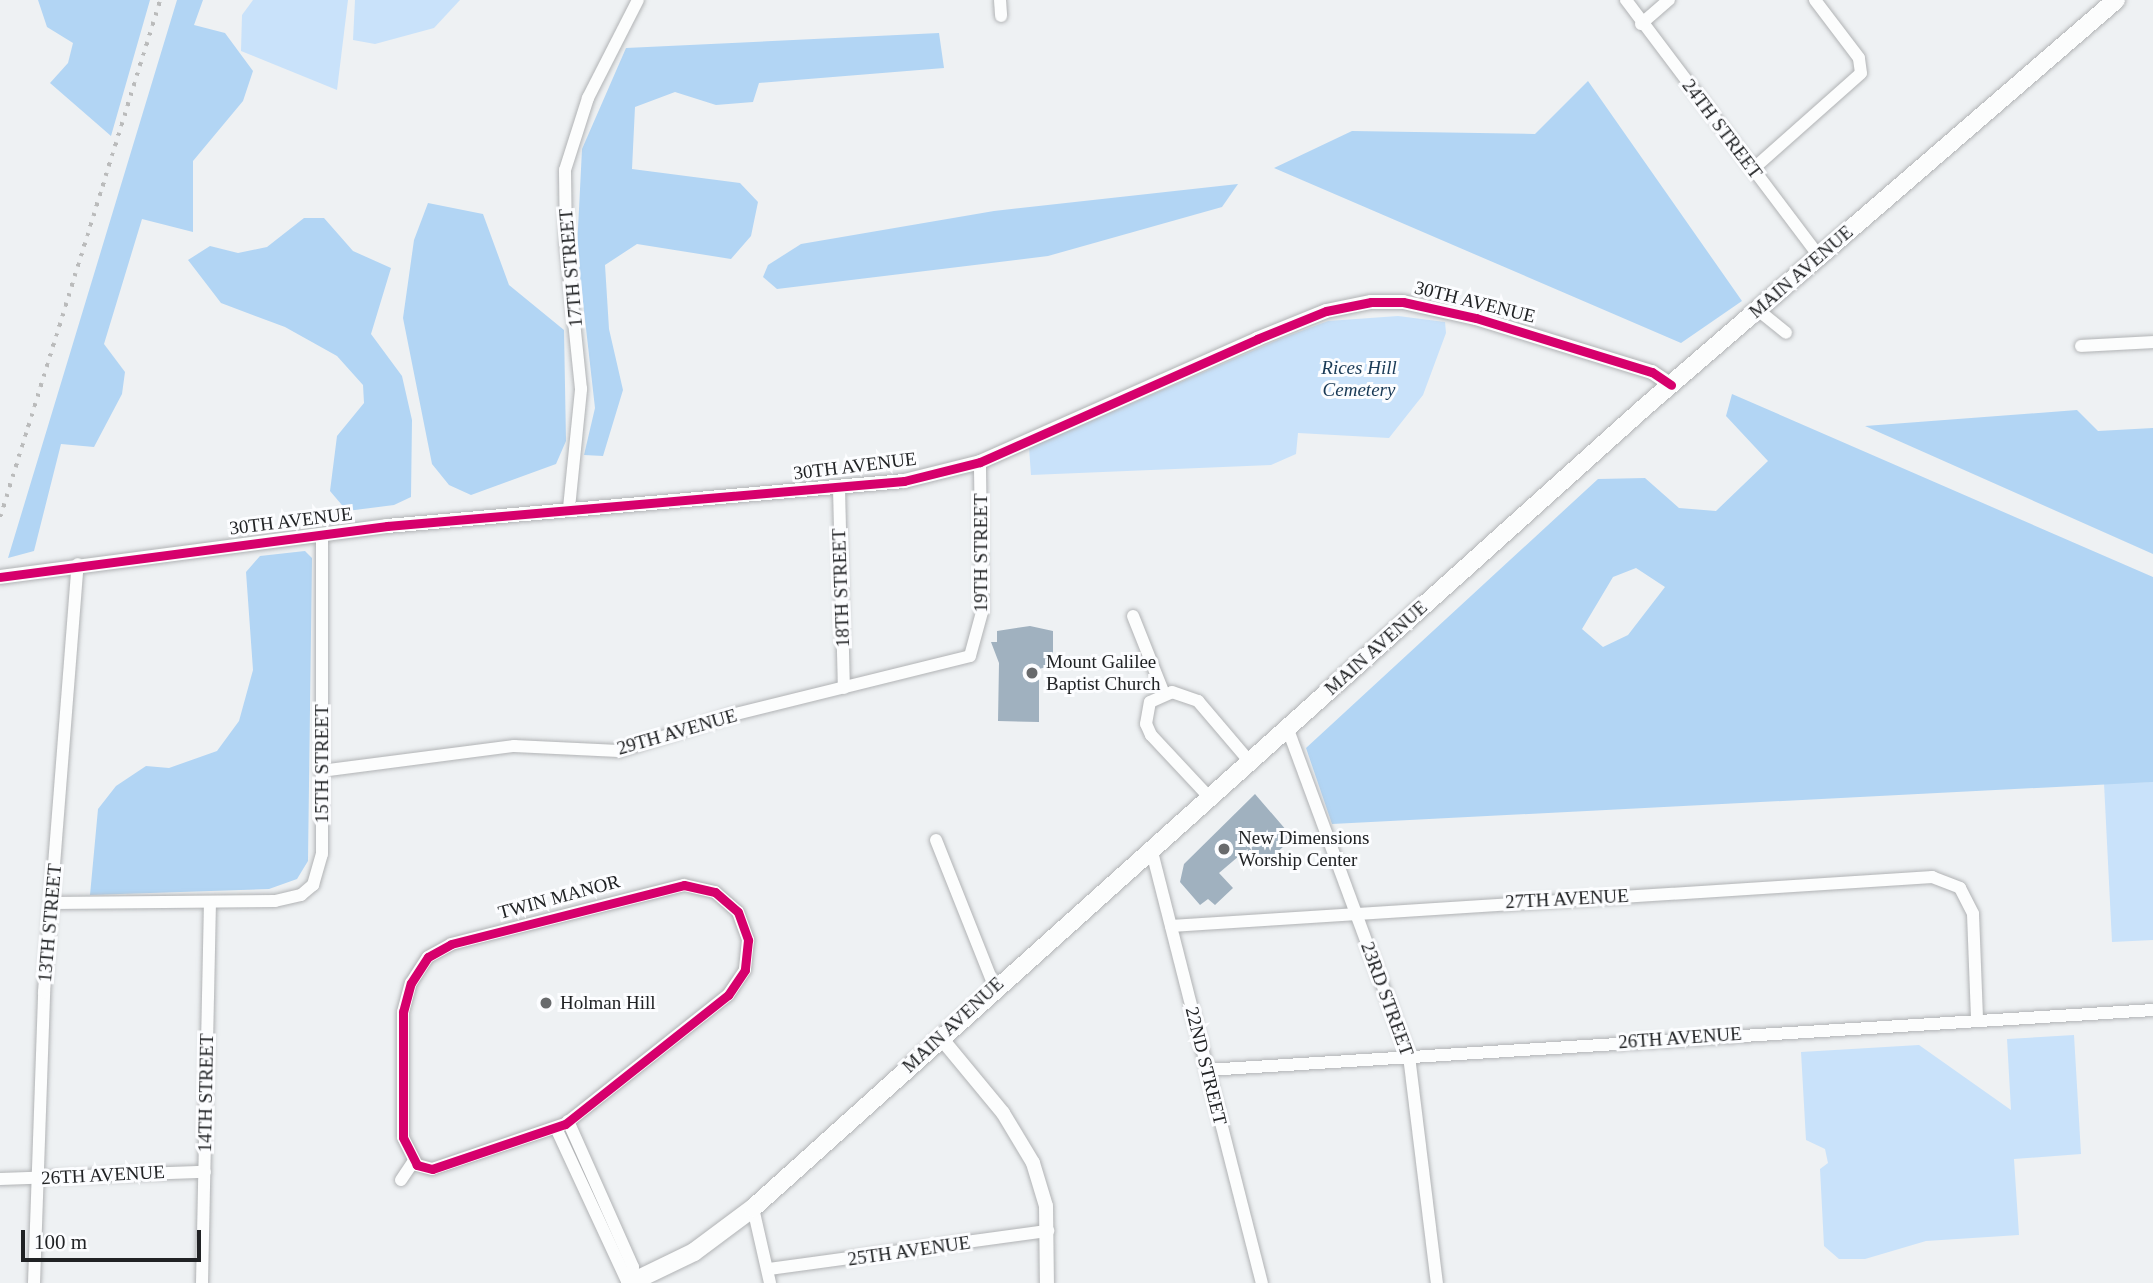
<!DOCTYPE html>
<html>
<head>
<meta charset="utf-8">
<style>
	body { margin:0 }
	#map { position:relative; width:2153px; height:1283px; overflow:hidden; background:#eef1f3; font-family:"Times New Roman",serif }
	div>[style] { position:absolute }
	.green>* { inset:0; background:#c9e2fa }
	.forest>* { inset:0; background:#b2d5f4 }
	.building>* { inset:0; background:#a0b1bf }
	.roads { filter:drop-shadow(0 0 2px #b1b3b5) drop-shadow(0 0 2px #b1b3b5) }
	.minor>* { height:12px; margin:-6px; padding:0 6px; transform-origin:6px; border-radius:6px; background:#fcfdfd }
	.tertiary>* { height:14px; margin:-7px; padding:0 7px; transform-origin:7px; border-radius:7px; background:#fcfdfd }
	.secondary>* { height:18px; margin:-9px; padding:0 9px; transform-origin:9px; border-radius:9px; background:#fcfdfd }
	.rail>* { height:3.5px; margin-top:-1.75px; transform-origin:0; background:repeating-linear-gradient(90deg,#babbbb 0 3.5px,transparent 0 10.5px) }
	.cycleway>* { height:9px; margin:-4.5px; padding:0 4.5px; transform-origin:4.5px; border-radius:4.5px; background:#d6006c }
	.dots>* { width:19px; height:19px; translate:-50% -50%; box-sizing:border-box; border:4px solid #fcfdff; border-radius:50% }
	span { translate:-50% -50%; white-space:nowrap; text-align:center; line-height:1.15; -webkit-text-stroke:6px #fcfdff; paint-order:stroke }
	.street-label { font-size:19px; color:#202224 }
	.park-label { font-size:19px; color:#193a56; font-style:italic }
	.poi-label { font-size:19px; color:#202224 }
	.left { translate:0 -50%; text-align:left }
	.scale { position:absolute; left:21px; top:1230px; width:180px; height:32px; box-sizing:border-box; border:4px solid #202224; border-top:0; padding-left:9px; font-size:21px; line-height:24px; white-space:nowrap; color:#202224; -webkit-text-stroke:5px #fcfdff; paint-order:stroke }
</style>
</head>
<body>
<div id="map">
	<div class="green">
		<i style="clip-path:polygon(253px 0,348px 0,337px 90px,241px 51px,242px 15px)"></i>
		<i style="clip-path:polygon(355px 0,460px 0,434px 28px,375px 44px,353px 40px)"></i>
		<i style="clip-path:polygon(1398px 316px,1445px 322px,1446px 333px,1423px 395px,1389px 438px,1298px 433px,1296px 454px,1271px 465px,1031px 475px,1029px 448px,1280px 339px,1328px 321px)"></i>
		<i style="clip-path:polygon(2153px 782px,2153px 940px,2112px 942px,2104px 783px)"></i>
		<i style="clip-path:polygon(2074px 1035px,2081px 1154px,2014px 1159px,2019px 1235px,1926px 1241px,1865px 1259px,1839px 1259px,1824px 1246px,1820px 1169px,1828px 1163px,1825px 1149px,1806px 1140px,1801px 1052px,1919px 1045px,2011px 1110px,2007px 1039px)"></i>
	</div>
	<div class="forest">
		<i style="clip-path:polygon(38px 0,150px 0,111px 136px,50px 83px,68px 63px,73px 43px,47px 27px)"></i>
		<i style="clip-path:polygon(177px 0,203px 0,194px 25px,225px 33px,253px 71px,243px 101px,193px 161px,193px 232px,142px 219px,104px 344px,125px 372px,122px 394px,94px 447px,61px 444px,34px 551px,8px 558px)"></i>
		<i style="clip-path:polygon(939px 33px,944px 68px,759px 83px,753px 102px,716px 105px,675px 92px,635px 107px,632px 169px,740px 183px,758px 202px,751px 236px,731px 259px,637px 244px,605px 265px,609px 329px,623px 390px,603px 456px,584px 455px,595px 408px,577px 249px,582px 149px,626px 48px)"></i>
		<i style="clip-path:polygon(1588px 81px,1742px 301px,1681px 343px,1274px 168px,1352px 131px,1535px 134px)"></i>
		<i style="clip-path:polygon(1238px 184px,1222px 207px,1048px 256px,777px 289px,763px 277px,768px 265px,801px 244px,994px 211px)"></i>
		<i style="clip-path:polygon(428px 203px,483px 214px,509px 285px,564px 330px,566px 441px,556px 464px,471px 495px,449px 485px,432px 464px,403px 318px,414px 240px)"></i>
		<i style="clip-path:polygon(304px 218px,324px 218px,353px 251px,391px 268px,371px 334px,402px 376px,412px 420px,411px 497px,394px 505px,347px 511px,330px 491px,337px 436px,364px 403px,363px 385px,337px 356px,285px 327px,221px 303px,188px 260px,210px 246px,238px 253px,267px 247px)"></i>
		<i style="clip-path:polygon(evenodd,1732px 394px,2153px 577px,2153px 782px,1332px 824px,1306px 748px,1598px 479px,1645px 478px,1679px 508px,1716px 511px,1768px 461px,1726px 416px,1732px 394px,1636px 568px,1665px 587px,1628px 635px,1603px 647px,1582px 629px,1613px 577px,1636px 568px)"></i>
		<i style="clip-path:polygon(2077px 410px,2098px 431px,2153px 428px,2153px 554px,1865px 426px)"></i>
		<i style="clip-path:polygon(305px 551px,312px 558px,308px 861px,297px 879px,269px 889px,90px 895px,98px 809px,116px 786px,146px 766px,169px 768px,217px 751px,239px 721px,253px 670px,246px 572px,260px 556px)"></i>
	</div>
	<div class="building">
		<i style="clip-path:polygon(1030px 626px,1053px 631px,1053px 665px,1039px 669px,1039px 722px,998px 721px,999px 663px,991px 642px,997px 642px,997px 631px)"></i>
		<i style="clip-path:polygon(1255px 794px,1293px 838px,1264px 864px,1246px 850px,1219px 873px,1233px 888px,1215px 905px,1208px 899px,1200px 905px,1180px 882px,1184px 864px)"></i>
	</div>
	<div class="roads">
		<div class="minor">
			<i style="left:1000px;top:0;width:16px;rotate:86deg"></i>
			<i style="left:1626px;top:0;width:321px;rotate:53deg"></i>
			<i style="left:1641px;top:24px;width:37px;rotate:-41deg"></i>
			<i style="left:1753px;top:169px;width:144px;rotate:-41.6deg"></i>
			<i style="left:1861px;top:73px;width:15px;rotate:-98deg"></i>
			<i style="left:1859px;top:58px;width:73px;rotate:-127.2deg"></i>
			<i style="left:1758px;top:310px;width:36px;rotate:39deg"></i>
			<i style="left:2081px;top:346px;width:72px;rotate:-3.2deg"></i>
			<i style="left:839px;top:488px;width:200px;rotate:88.6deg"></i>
			<i style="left:569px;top:508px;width:120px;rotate:-84.2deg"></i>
			<i style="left:581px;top:389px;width:146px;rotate:-95.9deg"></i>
			<i style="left:566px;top:244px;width:74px;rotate:-90.8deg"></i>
			<i style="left:565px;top:170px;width:76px;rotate:-72.3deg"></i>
			<i style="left:588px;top:98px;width:110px;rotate:-63deg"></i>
			<i style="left:1133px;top:616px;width:84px;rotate:68.3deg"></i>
			<i style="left:1287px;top:727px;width:351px;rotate:69.7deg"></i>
			<i style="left:1409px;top:1056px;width:229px;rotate:83deg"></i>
			<i style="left:321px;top:771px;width:195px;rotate:-7.4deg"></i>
			<i style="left:514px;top:746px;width:105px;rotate:2.7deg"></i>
			<i style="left:619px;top:751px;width:119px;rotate:-17.7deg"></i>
			<i style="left:732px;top:715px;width:245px;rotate:-13.9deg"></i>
			<i style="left:970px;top:656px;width:46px;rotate:-74.7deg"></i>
			<i style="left:982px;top:612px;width:150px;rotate:-90.8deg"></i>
			<i style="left:1209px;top:797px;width:85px;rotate:-133.1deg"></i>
			<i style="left:1151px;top:735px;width:12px;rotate:-114deg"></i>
			<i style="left:1146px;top:724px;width:22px;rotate:-80deg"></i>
			<i style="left:1150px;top:702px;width:24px;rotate:-24deg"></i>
			<i style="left:1172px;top:692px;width:28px;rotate:19deg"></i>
			<i style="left:1198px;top:701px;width:79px;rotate:49.6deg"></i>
			<i style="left:936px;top:840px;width:157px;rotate:68.3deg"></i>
			<i style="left:1151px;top:848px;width:449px;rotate:75.7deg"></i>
			<i style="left:684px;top:885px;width:32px;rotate:13deg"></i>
			<i style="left:715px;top:892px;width:30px;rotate:41deg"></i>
			<i style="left:738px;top:912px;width:30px;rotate:70deg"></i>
			<i style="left:748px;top:940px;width:30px;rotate:96deg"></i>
			<i style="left:745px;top:970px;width:30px;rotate:124deg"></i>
			<i style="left:728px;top:995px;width:208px;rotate:141.6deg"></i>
			<i style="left:565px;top:1124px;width:140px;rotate:161.3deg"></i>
			<i style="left:432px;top:1169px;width:16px;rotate:-165deg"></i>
			<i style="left:417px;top:1165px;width:31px;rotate:-117deg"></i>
			<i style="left:403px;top:1137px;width:125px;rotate:-90deg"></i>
			<i style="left:403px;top:1012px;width:30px;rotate:-75deg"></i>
			<i style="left:411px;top:983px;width:31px;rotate:-57deg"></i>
			<i style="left:428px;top:957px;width:26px;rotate:-29deg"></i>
			<i style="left:451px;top:944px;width:240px;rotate:-14.2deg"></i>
			<i style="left:52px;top:903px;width:223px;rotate:-0.5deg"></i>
			<i style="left:275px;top:901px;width:27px;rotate:-13deg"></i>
			<i style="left:301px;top:895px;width:16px;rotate:-40deg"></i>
			<i style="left:313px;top:885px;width:32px;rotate:-74deg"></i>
			<i style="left:322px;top:854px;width:320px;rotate:-90deg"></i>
			<i style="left:1171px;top:926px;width:763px;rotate:-3.68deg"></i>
			<i style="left:1932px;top:877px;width:30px;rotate:21deg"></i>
			<i style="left:1960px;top:888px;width:29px;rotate:63deg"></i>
			<i style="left:1973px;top:914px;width:104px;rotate:87.8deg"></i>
			<i style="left:1207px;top:1070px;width:948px;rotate:-3.63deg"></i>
			<i style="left:568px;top:1121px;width:160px;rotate:66deg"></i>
			<i style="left:633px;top:1267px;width:16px;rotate:104deg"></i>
			<i style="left:556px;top:1128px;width:171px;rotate:65.1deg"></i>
			<i style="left:0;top:1179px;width:205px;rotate:-2deg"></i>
			<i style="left:401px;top:1180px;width:23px;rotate:-56deg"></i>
			<i style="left:753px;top:1208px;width:77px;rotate:77.2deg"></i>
			<i style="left:769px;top:1269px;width:282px;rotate:-7.8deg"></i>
			<i style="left:34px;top:1283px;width:291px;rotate:-88deg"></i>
			<i style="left:44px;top:992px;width:429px;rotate:-85.5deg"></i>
			<i style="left:202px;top:1283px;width:379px;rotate:-88.8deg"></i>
		</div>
		<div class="tertiary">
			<i style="left:0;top:577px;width:390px;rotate:-7.5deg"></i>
			<i style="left:387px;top:526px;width:519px;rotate:-4.97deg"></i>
			<i style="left:904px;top:481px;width:78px;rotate:-14deg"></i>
			<i style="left:980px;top:462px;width:303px;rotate:-23.9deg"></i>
			<i style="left:1257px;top:339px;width:74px;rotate:-22.1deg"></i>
			<i style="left:1326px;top:311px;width:46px;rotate:-11.3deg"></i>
			<i style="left:1371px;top:302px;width:32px"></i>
			<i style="left:1403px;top:302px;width:75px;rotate:12.4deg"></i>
			<i style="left:1476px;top:318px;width:184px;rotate:17.1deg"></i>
			<i style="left:1652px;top:372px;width:23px;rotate:34deg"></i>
			<i style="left:941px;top:1038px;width:97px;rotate:50.4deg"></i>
			<i style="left:1003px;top:1113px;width:58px;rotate:59deg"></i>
			<i style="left:1033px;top:1163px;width:45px;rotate:73.2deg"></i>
			<i style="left:1046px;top:1206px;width:77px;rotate:89.3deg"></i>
		</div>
		<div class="secondary">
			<i style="left:630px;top:1283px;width:71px;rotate:-25.8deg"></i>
			<i style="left:694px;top:1252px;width:74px;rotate:-36.7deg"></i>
			<i style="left:753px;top:1208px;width:1200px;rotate:-41.93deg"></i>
			<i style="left:1646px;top:406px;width:621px;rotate:-40.82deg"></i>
		</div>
	</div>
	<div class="rail">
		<i style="left:0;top:517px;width:541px;rotate:-72.8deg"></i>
	</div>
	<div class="cycleway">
		<i style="left:0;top:577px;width:390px;rotate:-7.5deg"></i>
		<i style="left:387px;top:526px;width:519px;rotate:-4.97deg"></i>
		<i style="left:904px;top:481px;width:78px;rotate:-14deg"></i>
		<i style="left:980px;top:462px;width:303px;rotate:-23.9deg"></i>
		<i style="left:1257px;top:339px;width:74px;rotate:-22.1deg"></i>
		<i style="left:1326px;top:311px;width:46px;rotate:-11.3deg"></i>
		<i style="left:1371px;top:302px;width:32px"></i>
		<i style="left:1403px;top:302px;width:75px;rotate:12.4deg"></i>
		<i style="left:1476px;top:318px;width:184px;rotate:17.1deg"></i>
		<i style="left:1652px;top:372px;width:23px;rotate:34deg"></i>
		<i style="left:684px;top:885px;width:32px;rotate:13deg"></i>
		<i style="left:715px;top:892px;width:30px;rotate:41deg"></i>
		<i style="left:738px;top:912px;width:30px;rotate:70deg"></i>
		<i style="left:748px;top:940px;width:30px;rotate:96deg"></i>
		<i style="left:745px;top:970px;width:30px;rotate:124deg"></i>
		<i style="left:728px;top:995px;width:208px;rotate:141.6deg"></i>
		<i style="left:565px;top:1124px;width:140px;rotate:161.3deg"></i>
		<i style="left:432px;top:1169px;width:16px;rotate:-165deg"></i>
		<i style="left:417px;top:1165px;width:31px;rotate:-117deg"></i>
		<i style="left:403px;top:1137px;width:125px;rotate:-90deg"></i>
		<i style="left:403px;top:1012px;width:30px;rotate:-75deg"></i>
		<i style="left:411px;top:983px;width:31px;rotate:-57deg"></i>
		<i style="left:428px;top:957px;width:26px;rotate:-29deg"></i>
		<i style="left:451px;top:944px;width:240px;rotate:-14.2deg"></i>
	</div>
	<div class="dots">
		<i style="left:1032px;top:673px;background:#686a6c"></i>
		<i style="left:1224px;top:849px;background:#686a6c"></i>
		<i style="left:546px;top:1003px;background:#686a6c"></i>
	</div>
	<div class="street-label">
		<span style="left:1722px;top:129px;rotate:53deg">24TH STREET</span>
		<span style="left:571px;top:268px;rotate:-95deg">17TH STREET</span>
		<span style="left:1801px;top:272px;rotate:-41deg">MAIN AVENUE</span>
		<span style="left:1475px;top:302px;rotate:14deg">30TH AVENUE</span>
		<span style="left:855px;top:466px;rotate:-7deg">30TH AVENUE</span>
		<span style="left:291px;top:521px;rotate:-7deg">30TH AVENUE</span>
		<span style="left:981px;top:553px;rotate:-90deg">19TH STREET</span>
		<span style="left:841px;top:588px;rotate:-92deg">18TH STREET</span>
		<span style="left:1376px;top:648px;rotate:-42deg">MAIN AVENUE</span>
		<span style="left:677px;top:732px;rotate:-16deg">29TH AVENUE</span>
		<span style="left:322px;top:764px;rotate:-90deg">15TH STREET</span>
		<span style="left:559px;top:897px;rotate:-15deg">TWIN MANOR</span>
		<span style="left:1567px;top:899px;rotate:-3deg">27TH AVENUE</span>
		<span style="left:50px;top:923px;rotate:-85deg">13TH STREET</span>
		<span style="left:1387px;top:999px;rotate:70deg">23RD STREET</span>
		<span style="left:953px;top:1025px;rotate:-43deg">MAIN AVENUE</span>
		<span style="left:1680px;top:1038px;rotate:-4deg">26TH AVENUE</span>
		<span style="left:1206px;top:1066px;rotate:76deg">22ND STREET</span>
		<span style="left:206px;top:1093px;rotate:-89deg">14TH STREET</span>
		<span style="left:103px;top:1175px;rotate:-3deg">26TH AVENUE</span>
		<span style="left:909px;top:1251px;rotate:-8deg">25TH AVENUE</span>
	</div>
	<div class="park-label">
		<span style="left:1359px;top:379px">Rices Hill<br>Cemetery</span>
	</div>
	<div class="poi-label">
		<span class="left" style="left:1046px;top:673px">Mount Galilee<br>Baptist Church</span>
		<span class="left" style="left:1238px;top:849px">New Dimensions<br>Worship Center</span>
		<span class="left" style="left:560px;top:1003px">Holman Hill</span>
	</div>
	<div class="scale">100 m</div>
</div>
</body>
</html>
